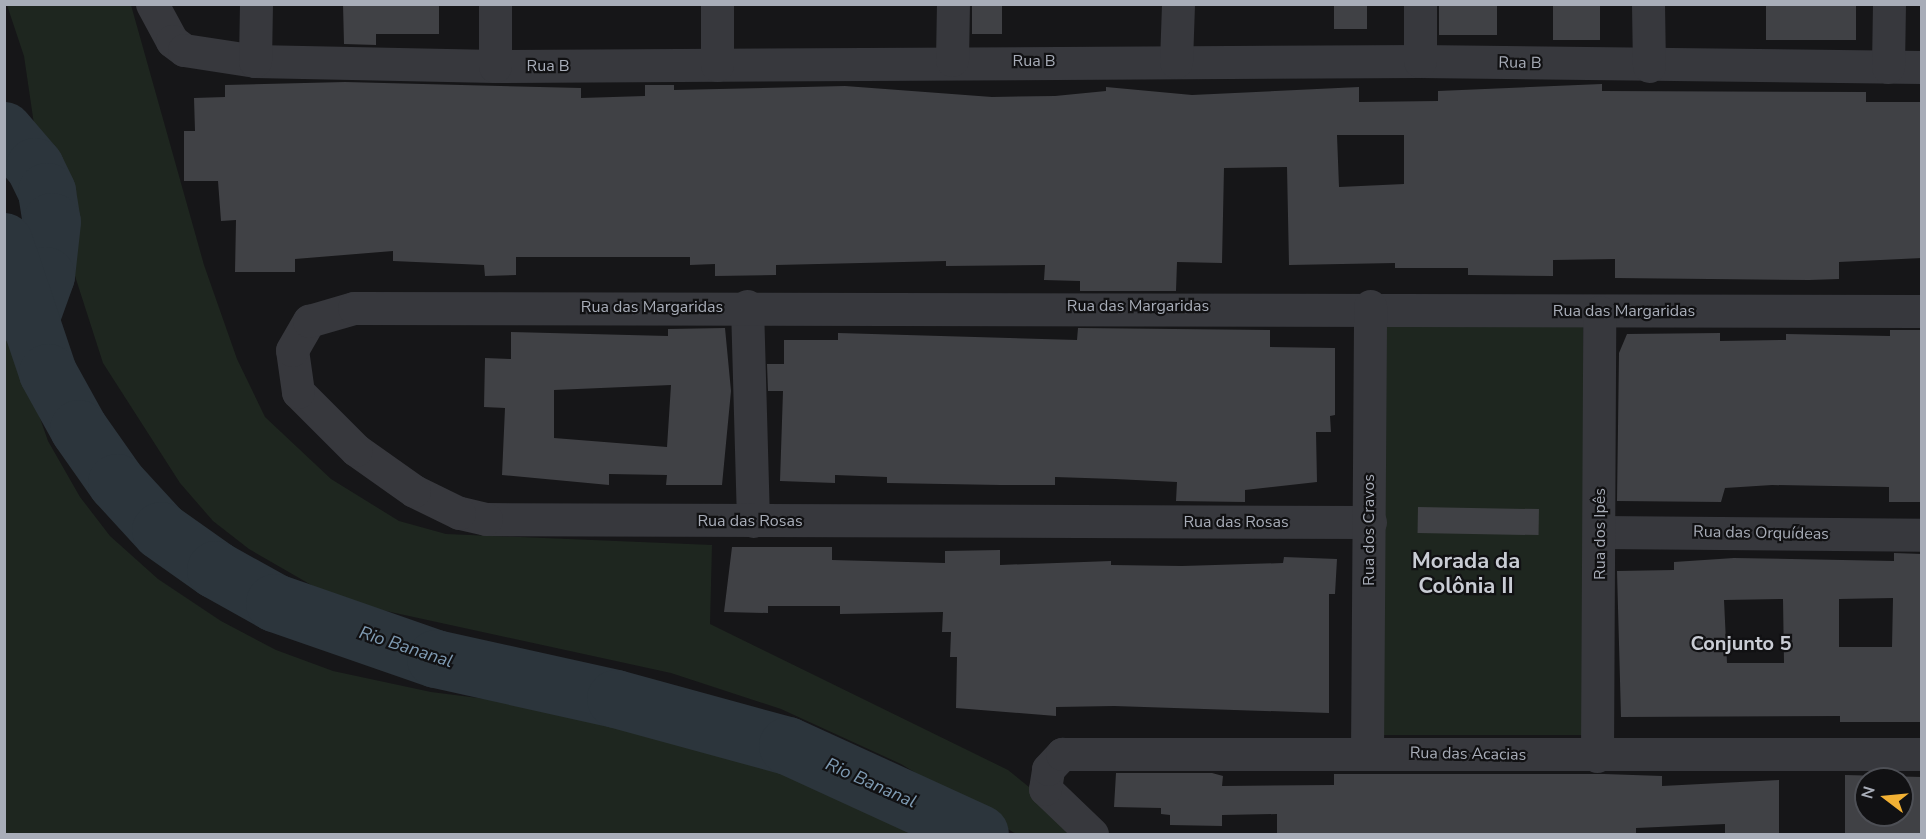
<!DOCTYPE html>
<html>
<head>
<meta charset="utf-8">
<style>
	body { margin:0 }
	#map { position:relative; width:1926px; height:839px; overflow:hidden; background:#161618; font-family:"Nunito Sans",sans-serif }
	div>[style] { position:absolute }
	.green>* { inset:0; background:#1e261f; transform-origin:0 0 }
	.river>* { height:58px; margin:-29px; padding:0 29px; transform-origin:29px; border-radius:29px; background:#2c353c }
	.building>* { inset:0; background:#404145; transform-origin:0 0 }
	.minor>* { height:33px; margin:-16.5px; padding:0 16.5px; transform-origin:16.5px; border-radius:16.5px; background:#37383d }
	span { translate:-50% -50%; white-space:nowrap; text-align:center; line-height:1.15; -webkit-text-stroke:4.5px #111113; paint-order:stroke }
	.street-label { font-size:16px; color:#a8adb8 }
	.water-label { font-size:18px; color:#7f9bb3; font-style:italic }
	.quarter-label { font-size:20px; color:#c9ccd4; font-weight:700 }
	.district-label { font-size:22px; color:#c9ccd4; font-weight:700 }
	.frame { position:absolute; inset:0; border:6px solid #a8adb8; pointer-events:none }
	.north { position:absolute; left:1854px; top:767px; width:60px; height:60px; box-sizing:border-box; background:#111113; border:2px solid #4d4f55; border-radius:50%; rotate:286deg; font-size:16px; font-weight:700; line-height:24px; text-align:center; color:#a8adb8 }
	.north::after { content:''; display:block; margin:auto; width:21px; height:27px; background:#f2b134; clip-path:polygon(50% 0,100% 100%,50% 72%,0 100%) }
</style>
</head>
<body>
<div id="map">
	<div class="green">
		<i style="clip-path:polygon(7px 5px,131px 5px,204px 265px,237px 359px,265px 417px,331px 479px,399px 521px,446px 534px,712px 545px,710px 624px,1008px 770px,1087px 834px,1016px 834px,901px 764px,781px 709px,671px 673px,377px 609px,320px 590px,249px 549px,213px 521px,180px 483px,103px 363px,66px 248px,35px 131px,24px 56px)"></i>
		<i style="clip-path:polygon(5px 318px,48px 441px,80px 497px,110px 536px,158px 579px,221px 621px,276px 650px,333px 671px,431px 692px,599px 713px,731px 752px,841px 790px,931px 834px,5px 834px)"></i>
		<i style="left:1384px;top:327px;width:199px;height:408px"></i>
	</div>
	<div class="river">
		<i style="left:4px;top:131px;width:48px;rotate:49.3deg"></i>
		<i style="left:35px;top:167px;width:28px;rotate:64deg"></i>
		<i style="left:47px;top:192px;width:30px;rotate:81deg"></i>
		<i style="left:52px;top:222px;width:54px;rotate:96.3deg"></i>
		<i style="left:46px;top:276px;width:50px;rotate:109.9deg"></i>
		<i style="left:4px;top:242px;width:138px;rotate:71.4deg"></i>
		<i style="left:48px;top:373px;width:64px;rotate:61deg"></i>
		<i style="left:79px;top:429px;width:66px;rotate:54.9deg"></i>
		<i style="left:117px;top:483px;width:65px;rotate:47.5deg"></i>
		<i style="left:161px;top:531px;width:67px;rotate:35.3deg"></i>
		<i style="left:216px;top:570px;width:68px;rotate:29.2deg"></i>
		<i style="left:275px;top:603px;width:170px;rotate:19.2deg"></i>
		<i style="left:436px;top:659px;width:184px;rotate:12.5deg"></i>
		<i style="left:616px;top:699px;width:178px;rotate:15.3deg"></i>
		<i style="left:788px;top:746px;width:211px;rotate:24.6deg"></i>
	</div>
	<div class="building">
		<i style="clip-path:polygon(343px 4px,439px 4px,439px 34px,376px 34px,376px 45px,344px 44px)"></i>
		<i style="left:972px;top:4px;width:30px;height:30px"></i>
		<i style="left:1334px;top:4px;width:33px;height:25px"></i>
		<i style="left:1439px;top:4px;width:58px;height:31px"></i>
		<i style="left:1553px;top:4px;width:47px;height:36px"></i>
		<i style="left:1766px;top:4px;width:90px;height:36px"></i>
		<i style="clip-path:polygon(evenodd,345px 82px,581px 88px,581px 98px,645px 96px,645px 85px,674px 85px,674px 90px,845px 86px,992px 97px,1055px 96px,1106px 91px,1106px 87px,1192px 95px,1359px 87px,1359px 102px,1438px 101px,1438px 91px,1602px 84px,1602px 91px,1866px 92px,1866px 102px,1922px 102px,1922px 258px,1839px 262px,1839px 279px,1809px 280px,1615px 278px,1615px 259px,1553px 260px,1553px 276px,1468px 275px,1468px 268px,1395px 268px,1395px 263px,1289px 265px,1287px 167px,1224px 168px,1222px 263px,1177px 262px,1176px 291px,1080px 291px,1080px 281px,1044px 280px,1045px 265px,946px 266px,946px 261px,776px 265px,776px 275px,715px 276px,715px 264px,690px 265px,690px 257px,516px 257px,516px 275px,485px 276px,484px 265px,393px 261px,393px 251px,295px 259px,295px 272px,235px 272px,236px 220px,221px 221px,218px 181px,184px 181px,184px 131px,195px 131px,194px 98px,225px 97px,225px 85px,345px 82px,1337px 135px,1404px 135px,1404px 184px,1339px 187px,1337px 135px)"></i>
		<i style="clip-path:polygon(evenodd,725px 328px,731px 391px,722px 485px,666px 485px,667px 475px,609px 474px,609px 485px,502px 475px,505px 408px,484px 407px,485px 358px,511px 359px,511px 332px,668px 336px,668px 329px,725px 328px,671px 385px,667px 447px,554px 438px,554px 390px,671px 385px)"></i>
		<i style="clip-path:polygon(1078px 328px,1270px 330px,1270px 347px,1335px 348px,1335px 415px,1330px 416px,1331px 432px,1316px 432px,1317px 482px,1245px 490px,1245px 502px,1176px 501px,1177px 482px,1115px 479px,1055px 477px,1055px 485px,1001px 485px,887px 483px,887px 477px,835px 475px,835px 483px,780px 481px,783px 391px,768px 391px,767px 364px,784px 364px,784px 340px,838px 340px,838px 333px,1077px 340px)"></i>
		<i style="clip-path:polygon(1890px 330px,1922px 330px,1922px 502px,1889px 502px,1889px 487px,1772px 485px,1725px 488px,1721px 502px,1617px 501px,1619px 353px,1627px 334px,1720px 333px,1720px 341px,1786px 340px,1786px 334px,1890px 336px)"></i>
		<i style="left:1418px;top:507px;width:121px;height:26px;rotate:1deg"></i>
		<i style="clip-path:polygon(732px 547px,832px 547px,832px 560px,945px 563px,945px 551px,1000px 550px,1000px 565px,1111px 561px,1111px 565px,1182px 566px,1283px 563px,1284px 557px,1337px 559px,1335px 594px,1329px 594px,1329px 713px,1114px 706px,1056px 707px,1056px 716px,956px 708px,957px 657px,950px 657px,951px 632px,942px 632px,943px 612px,840px 614px,840px 606px,768px 606px,768px 613px,724px 612px)"></i>
		<i style="clip-path:polygon(evenodd,1894px 553px,1922px 554px,1922px 722px,1840px 722px,1840px 716px,1621px 717px,1617px 571px,1674px 570px,1674px 562px,1734px 558px,1894px 561px,1894px 553px,1893px 598px,1892px 647px,1839px 647px,1839px 599px,1893px 598px,1894px 553px,1783px 599px,1784px 663px,1727px 663px,1724px 600px,1783px 599px)"></i>
		<i style="clip-path:polygon(1116px 773px,1212px 773px,1223px 776px,1222px 786px,1334px 785px,1334px 774px,1604px 774px,1662px 776px,1662px 786px,1779px 780px,1779px 834px,1725px 834px,1725px 824px,1636px 828px,1636px 834px,1277px 834px,1277px 814px,1222px 815px,1222px 826px,1170px 825px,1170px 815px,1161px 814px,1161px 808px,1114px 807px)"></i>
		<i style="clip-path:polygon(evenodd,1845px 775px,1922px 777px,1922px 834px,1845px 834px,1845px 775px,1866px 779px,1902px 779px,1902px 815px,1866px 815px,1866px 779px)"></i>
	</div>
	<div class="minor">
		<i style="left:152px;top:4px;width:42px;rotate:61.6deg"></i>
		<i style="left:172px;top:41px;width:15px;rotate:37deg"></i>
		<i style="left:184px;top:50px;width:72px;rotate:8.8deg"></i>
		<i style="left:255px;top:61px;width:240px;rotate:1.2deg"></i>
		<i style="left:495px;top:66px;width:925px;rotate:-0.31deg"></i>
		<i style="left:1420px;top:61px;width:502px;rotate:0.68deg"></i>
		<i style="left:495px;top:4px;width:62px;rotate:90deg"></i>
		<i style="left:717px;top:4px;width:61px;rotate:90deg"></i>
		<i style="left:1648px;top:4px;width:62px;rotate:89.1deg"></i>
		<i style="left:952px;top:60px;width:56px;rotate:-89deg"></i>
		<i style="left:255px;top:61px;width:57px;rotate:-89deg"></i>
		<i style="left:1420px;top:61px;width:57px;rotate:-90deg"></i>
		<i style="left:1176px;top:62px;width:58px;rotate:-88deg"></i>
		<i style="left:1888px;top:67px;width:63px;rotate:-89.1deg"></i>
		<i style="left:747px;top:306px;width:215px;rotate:88.4deg"></i>
		<i style="left:1370px;top:522px;width:884px;rotate:-179.81deg"></i>
		<i style="left:486px;top:519px;width:28px;rotate:-167deg"></i>
		<i style="left:459px;top:513px;width:50px;rotate:-153.9deg"></i>
		<i style="left:414px;top:491px;width:71px;rotate:-144.7deg"></i>
		<i style="left:356px;top:450px;width:82px;rotate:-135deg"></i>
		<i style="left:298px;top:392px;width:42px;rotate:-98.1deg"></i>
		<i style="left:292px;top:350px;width:34px;rotate:-60deg"></i>
		<i style="left:309px;top:321px;width:47px;rotate:-16.1deg"></i>
		<i style="left:354px;top:308px;width:1568px;rotate:0.11deg"></i>
		<i style="left:1601px;top:532px;width:321px;rotate:0.5deg"></i>
		<i style="left:1367px;top:753px;width:447px;rotate:-89.6deg"></i>
		<i style="left:1597px;top:756px;width:444px;rotate:-89.7deg"></i>
		<i style="left:1092px;top:834px;width:65px;rotate:-136.2deg"></i>
		<i style="left:1045px;top:789px;width:20px;rotate:-81deg"></i>
		<i style="left:1048px;top:769px;width:21px;rotate:-47deg"></i>
		<i style="left:1062px;top:754px;width:860px"></i>
	</div>
	<div class="street-label">
		<span style="left:1034px;top:61px">Rua B</span>
		<span style="left:1520px;top:63px;rotate:1deg">Rua B</span>
		<span style="left:548px;top:66px">Rua B</span>
		<span style="left:1138px;top:306px">Rua das Margaridas</span>
		<span style="left:652px;top:307px">Rua das Margaridas</span>
		<span style="left:1624px;top:311px">Rua das Margaridas</span>
		<span style="left:750px;top:521px">Rua das Rosas</span>
		<span style="left:1236px;top:522px">Rua das Rosas</span>
		<span style="left:1369px;top:530px;rotate:-90deg">Rua dos Cravos</span>
		<span style="left:1761px;top:533px;rotate:1deg">Rua das Orquídeas</span>
		<span style="left:1600px;top:534px;rotate:-90deg">Rua dos Ipês</span>
		<span style="left:1468px;top:754px;rotate:1deg">Rua das Acacias</span>
	</div>
	<div class="water-label">
		<span style="left:406px;top:647px;rotate:18deg">Rio Bananal</span>
		<span style="left:871px;top:783px;rotate:24deg">Rio Bananal</span>
	</div>
	<div class="quarter-label">
		<span style="left:1741px;top:643px">Conjunto 5</span>
	</div>
	<div class="district-label">
		<span style="left:1466px;top:574px">Morada da<br>Colônia II</span>
	</div>
	<div class="frame"></div>
	<div class="north">N</div>
</div>
</body>
</html>
